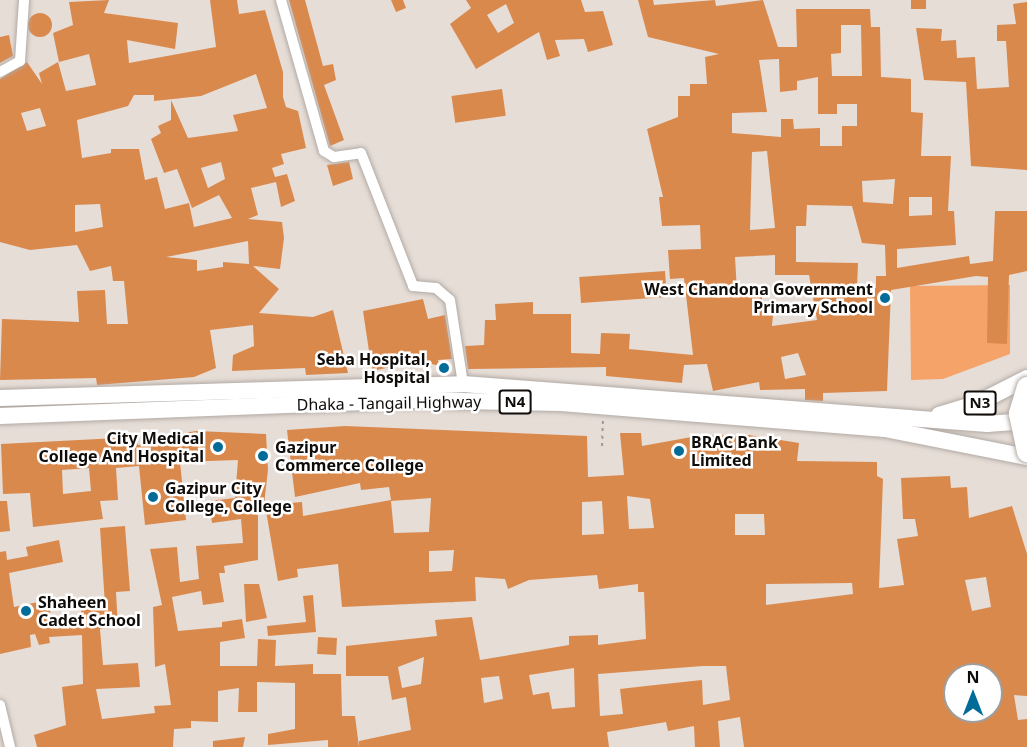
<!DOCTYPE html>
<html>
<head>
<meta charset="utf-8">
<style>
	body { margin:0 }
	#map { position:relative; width:1027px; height:747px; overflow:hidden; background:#e6ddd7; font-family:"Noto Sans",sans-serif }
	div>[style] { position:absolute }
	.green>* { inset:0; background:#f5a368 }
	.building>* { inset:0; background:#da894d; transform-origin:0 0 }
	.round { border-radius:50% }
	.path>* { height:2px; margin-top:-1px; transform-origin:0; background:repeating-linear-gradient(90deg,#9e9792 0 3px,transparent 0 7.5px) }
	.roads { filter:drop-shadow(0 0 2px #b2aaa4) drop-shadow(0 0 2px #b2aaa4) }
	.minor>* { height:10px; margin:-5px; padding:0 5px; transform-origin:5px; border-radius:5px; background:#fff }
	.trunk>* { height:16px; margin:-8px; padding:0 8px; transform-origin:8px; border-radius:8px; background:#fff }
	.bridges { filter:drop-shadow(0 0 2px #b2aaa4) drop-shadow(0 0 2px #b2aaa4) }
	.motorway-bridge>* { height:20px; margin:-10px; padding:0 10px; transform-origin:10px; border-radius:10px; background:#fff }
	.dots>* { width:16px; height:16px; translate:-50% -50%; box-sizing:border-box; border:3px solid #fff; border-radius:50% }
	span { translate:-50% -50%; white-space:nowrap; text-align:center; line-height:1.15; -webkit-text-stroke:5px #fff; paint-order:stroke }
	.shield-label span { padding:2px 4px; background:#fff; border:2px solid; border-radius:4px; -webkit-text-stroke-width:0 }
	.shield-label { font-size:15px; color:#0f0c0a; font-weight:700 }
	.poi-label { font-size:16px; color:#0f0c0a; font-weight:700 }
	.right { translate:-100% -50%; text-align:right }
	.left { translate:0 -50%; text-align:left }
	.street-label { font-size:16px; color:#0f0c0a }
	.north { position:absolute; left:943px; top:663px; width:60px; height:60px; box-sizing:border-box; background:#fff; border:2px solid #9f9e9d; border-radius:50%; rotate:0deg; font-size:16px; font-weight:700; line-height:24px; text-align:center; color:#0f0c0a }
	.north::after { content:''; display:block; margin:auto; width:21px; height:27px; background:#026c99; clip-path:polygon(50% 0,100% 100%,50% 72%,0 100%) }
</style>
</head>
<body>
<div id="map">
	<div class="green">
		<i style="clip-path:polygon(1010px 285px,1010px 354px,943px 379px,911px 380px,910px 286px)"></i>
	</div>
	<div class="building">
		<i style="clip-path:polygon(evenodd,109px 0,104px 13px,178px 23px,175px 49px,127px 40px,129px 63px,216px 47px,210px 0,237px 0,239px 14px,265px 10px,283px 72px,283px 97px,286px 107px,298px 111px,306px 148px,281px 154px,284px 164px,272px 168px,275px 177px,287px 174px,295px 201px,281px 207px,276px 182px,251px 188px,258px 215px,248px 219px,282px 222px,284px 238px,280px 269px,253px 266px,279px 289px,259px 313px,313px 317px,333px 310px,348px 373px,306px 375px,305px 368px,232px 371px,233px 355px,254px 346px,253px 325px,210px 330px,216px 368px,194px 377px,97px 385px,96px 378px,0 380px,2px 319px,79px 322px,77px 291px,105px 290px,107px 324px,128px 324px,124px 281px,113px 281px,111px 266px,90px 271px,77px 245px,30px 250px,0 242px,0 79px,27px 62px,42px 84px,39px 73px,58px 62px,66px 91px,96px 85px,89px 54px,59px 62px,53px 33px,73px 25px,69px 2px,109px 0,256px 74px,267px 108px,233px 115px,238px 131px,188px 138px,171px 100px,171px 120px,158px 126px,161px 133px,151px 139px,164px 173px,177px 169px,192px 208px,219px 195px,232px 218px,194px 227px,189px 203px,165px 209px,157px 177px,145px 180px,139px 149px,111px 149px,111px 153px,82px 158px,77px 120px,128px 106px,134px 95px,154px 95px,154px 101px,201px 96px,256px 74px,109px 0,40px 108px,46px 126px,27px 131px,21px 113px,40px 108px,109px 0,221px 162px,225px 179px,208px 188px,201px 168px,221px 162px,109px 0,100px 204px,103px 227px,75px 232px,75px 205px,100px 204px,109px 0,248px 241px,249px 264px,223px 262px,223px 267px,197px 271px,197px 260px,166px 257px,248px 241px)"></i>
		<i style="clip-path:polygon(289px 0,305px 0,323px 66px,333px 64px,336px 80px,324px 85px,344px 140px,330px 146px)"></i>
		<i style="clip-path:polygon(391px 0,403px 0,406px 8px,396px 12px)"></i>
		<i style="clip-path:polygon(evenodd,466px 0,581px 0,585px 12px,603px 11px,613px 45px,588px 52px,584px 39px,555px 40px,560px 56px,547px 60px,539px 32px,476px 69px,450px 24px,471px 8px,466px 0,506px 4px,514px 23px,498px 33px,487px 15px,506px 4px)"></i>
		<i style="clip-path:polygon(evenodd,638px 0,653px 0,654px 5px,715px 0,716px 6px,763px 0,778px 47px,797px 47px,796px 9px,870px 9px,871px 27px,880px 27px,881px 77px,911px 79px,911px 112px,923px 113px,921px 156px,951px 156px,948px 211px,954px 211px,956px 245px,897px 249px,897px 268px,969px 256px,970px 264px,993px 261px,995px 211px,1027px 211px,1027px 271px,1009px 275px,1007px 344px,987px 343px,988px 277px,976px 276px,891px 290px,887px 391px,823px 393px,823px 401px,805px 400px,805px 389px,760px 390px,759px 382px,713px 391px,707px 364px,684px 365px,682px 383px,606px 376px,606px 367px,468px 369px,465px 346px,484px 345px,485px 320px,496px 320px,495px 304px,533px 302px,533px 314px,571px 314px,571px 353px,600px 354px,601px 333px,630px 334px,629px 349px,693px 355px,684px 278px,670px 279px,668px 250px,701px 249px,700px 225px,662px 226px,659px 197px,663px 197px,647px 129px,678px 117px,678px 96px,690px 96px,690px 84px,707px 84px,705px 57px,719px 54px,648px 37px,638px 0,841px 25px,861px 25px,862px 76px,832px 76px,831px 54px,841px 53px,841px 25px,638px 0,779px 59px,780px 92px,797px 90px,797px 81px,818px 77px,818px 114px,837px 114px,837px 104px,857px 104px,857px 126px,842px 126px,842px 146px,820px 146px,820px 128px,794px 129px,793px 119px,781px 119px,781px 137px,732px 133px,732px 113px,767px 112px,759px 60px,779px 59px,638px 0,767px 151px,775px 228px,750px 230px,752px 152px,767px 151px,638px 0,895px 179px,893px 204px,863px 202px,862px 181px,895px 179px,638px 0,909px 197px,932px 197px,932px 215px,909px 216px,909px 197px,638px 0,807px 205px,852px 206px,862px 243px,885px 245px,886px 276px,876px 276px,876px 288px,857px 287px,858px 263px,796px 262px,796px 226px,806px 226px,807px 205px,638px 0,775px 255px,775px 275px,809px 275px,817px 320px,772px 326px,774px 304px,762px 303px,762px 291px,737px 292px,735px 257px,775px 255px,638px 0,798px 353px,806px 375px,785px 379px,781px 357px,798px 353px)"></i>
		<i style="left:911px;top:0;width:15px;height:9px"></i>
		<i style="clip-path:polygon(1027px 2px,1027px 170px,971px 166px,966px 82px,924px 80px,916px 28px,942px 29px,941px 41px,956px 40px,957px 58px,975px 57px,977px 89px,1009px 87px,1006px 41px,997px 41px,997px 25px,1016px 24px,1013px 4px)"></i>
		<i class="round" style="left:28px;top:13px;width:24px;height:24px"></i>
		<i style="clip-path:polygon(9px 35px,13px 56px,0 63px,0 37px)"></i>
		<i style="left:502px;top:89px;width:27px;height:51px;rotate:82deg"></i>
		<i style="clip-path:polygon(349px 162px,353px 179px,333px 186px,327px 165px)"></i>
		<i style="left:665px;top:271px;width:26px;height:86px;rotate:86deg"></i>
		<i style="clip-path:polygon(423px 299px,428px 319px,445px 315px,452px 359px,438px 360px,440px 366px,419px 361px,372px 371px,363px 311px)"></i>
		<i style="clip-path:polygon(evenodd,345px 426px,587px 436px,588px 477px,624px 475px,620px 433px,641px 433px,642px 446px,697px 436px,749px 435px,799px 443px,797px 461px,877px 462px,877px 476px,883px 479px,879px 588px,904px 585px,897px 539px,918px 536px,915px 519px,903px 519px,901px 478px,950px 476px,951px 488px,967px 487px,969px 518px,1012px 506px,1027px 554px,1027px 696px,1014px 695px,1018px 720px,1027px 719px,1027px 747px,744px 747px,740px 717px,718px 721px,720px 747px,695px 747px,694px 726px,668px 731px,666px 722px,607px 732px,609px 747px,359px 747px,359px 741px,411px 730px,406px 697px,392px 700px,388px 676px,346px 676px,346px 646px,437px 636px,435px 620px,472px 617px,480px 660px,569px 645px,569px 636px,598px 635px,598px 645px,646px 639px,644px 592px,638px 592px,638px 584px,599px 589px,597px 575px,529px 580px,508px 589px,505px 579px,475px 577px,476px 601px,342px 607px,338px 564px,297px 569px,298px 577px,278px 581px,265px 505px,302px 502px,303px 516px,391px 500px,389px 487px,361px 490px,360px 483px,295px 497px,287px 430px,345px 426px,627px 496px,650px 499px,654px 528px,629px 529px,627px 496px,345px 426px,431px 498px,429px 532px,394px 533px,391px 501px,431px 498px,345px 426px,602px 501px,604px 534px,582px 535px,582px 502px,602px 501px,345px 426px,735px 514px,764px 514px,765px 535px,735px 535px,735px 514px,345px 426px,454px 550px,452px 571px,429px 572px,429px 551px,454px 550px,345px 426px,986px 577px,991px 607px,972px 611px,965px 580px,986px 577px,345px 426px,852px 583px,853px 594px,766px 605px,766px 584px,852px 583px,345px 426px,424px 657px,421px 684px,402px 688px,398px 667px,424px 657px,345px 426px,703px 666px,726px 666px,730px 700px,703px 705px,702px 680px,646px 686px,620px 689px,623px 714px,600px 716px,598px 674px,703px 666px,345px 426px,574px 668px,575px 707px,552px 709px,549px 692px,533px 695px,529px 675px,574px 668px,345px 426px,955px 675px,991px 675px,991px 711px,955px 711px,955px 675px,345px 426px,499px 676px,503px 699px,484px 703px,481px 678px,499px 676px)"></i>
		<i style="clip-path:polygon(evenodd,196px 431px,266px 434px,268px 470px,263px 513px,258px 513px,258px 560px,224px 566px,225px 573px,219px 573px,224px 602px,203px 605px,201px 591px,172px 597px,178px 631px,222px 627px,222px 622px,242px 619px,245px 638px,220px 642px,220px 666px,257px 666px,258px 639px,276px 640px,275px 666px,313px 664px,313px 674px,341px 674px,342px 716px,355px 716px,359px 747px,328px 747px,328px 740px,268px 745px,268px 734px,295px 729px,295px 683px,257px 682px,257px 712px,238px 712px,239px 688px,218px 691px,218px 722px,191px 721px,191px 728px,174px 729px,173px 747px,37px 747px,34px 735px,66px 725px,62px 687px,83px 684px,82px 635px,49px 637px,50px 643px,39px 645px,35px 634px,30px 635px,31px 647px,0 654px,0 552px,6px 551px,7px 560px,28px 556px,26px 547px,59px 540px,63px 562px,9px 573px,14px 607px,48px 600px,53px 626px,82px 623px,81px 607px,105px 605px,100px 528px,125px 526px,130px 591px,116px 592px,118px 628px,100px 629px,103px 665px,138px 663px,140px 687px,96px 689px,102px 719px,155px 713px,154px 706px,171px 705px,165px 664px,155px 667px,153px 607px,162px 605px,150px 549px,177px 547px,180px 582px,199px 579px,196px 546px,243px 543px,241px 519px,212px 523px,209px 501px,235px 498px,238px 460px,180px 462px,186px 520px,145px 525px,139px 466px,116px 468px,118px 500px,100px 501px,103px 519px,33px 527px,30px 493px,3px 494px,1px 444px,137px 437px,138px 445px,179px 441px,178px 434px,196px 431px,89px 468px,91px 491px,63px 494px,62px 470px,89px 468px)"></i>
		<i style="clip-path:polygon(0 501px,7px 501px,10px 531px,0 532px)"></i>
		<i style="clip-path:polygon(244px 584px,259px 584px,267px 618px,246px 622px)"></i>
		<i style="clip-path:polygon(313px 595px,316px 632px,268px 636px,267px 626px,306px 622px,303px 596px)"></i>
		<i style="left:318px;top:637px;width:19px;height:17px;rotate:3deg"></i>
		<i style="clip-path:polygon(245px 737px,243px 747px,213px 747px,213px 741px)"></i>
	</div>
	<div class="path">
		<i style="left:602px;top:446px;width:25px;rotate:-88deg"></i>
	</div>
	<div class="roads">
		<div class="minor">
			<i style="left:281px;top:0;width:157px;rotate:74.1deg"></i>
			<i style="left:324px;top:151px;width:12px;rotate:31deg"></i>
			<i style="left:334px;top:157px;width:27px;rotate:-8deg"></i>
			<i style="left:361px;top:153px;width:143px;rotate:68.6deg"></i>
			<i style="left:413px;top:286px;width:23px;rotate:5deg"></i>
			<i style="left:436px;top:288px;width:18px;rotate:41deg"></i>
			<i style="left:450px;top:300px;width:85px;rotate:81.2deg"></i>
			<i style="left:0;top:72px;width:23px;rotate:-29deg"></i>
			<i style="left:20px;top:61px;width:61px;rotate:-86.2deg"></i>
			<i style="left:0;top:705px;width:43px;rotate:76.6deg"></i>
		</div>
		<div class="trunk">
			<i style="left:0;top:398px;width:463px;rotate:-1.7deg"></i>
			<i style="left:463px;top:384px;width:526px;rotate:4.37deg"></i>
			<i style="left:987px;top:424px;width:40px;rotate:-4.3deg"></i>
			<i style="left:939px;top:415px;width:39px;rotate:-17deg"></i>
			<i style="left:976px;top:404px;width:57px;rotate:-27deg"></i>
			<i style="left:0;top:416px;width:410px;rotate:-2.2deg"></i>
			<i style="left:410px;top:400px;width:151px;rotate:1.1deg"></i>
			<i style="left:561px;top:403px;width:325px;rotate:4.6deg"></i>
			<i style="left:885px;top:429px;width:145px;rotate:11.2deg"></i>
		</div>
	</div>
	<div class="bridges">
		<div class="motorway-bridge">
			<i style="left:1027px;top:387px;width:28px;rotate:107deg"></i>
			<i style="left:1019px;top:414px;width:39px;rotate:78deg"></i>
		</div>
	</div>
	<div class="dots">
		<i style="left:885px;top:298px;background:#026c99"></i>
		<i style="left:444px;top:368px;background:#026c99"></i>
		<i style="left:218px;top:447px;background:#026c99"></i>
		<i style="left:679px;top:451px;background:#026c99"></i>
		<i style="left:263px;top:456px;background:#026c99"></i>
		<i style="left:153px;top:497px;background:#026c99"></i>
		<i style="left:26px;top:611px;background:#026c99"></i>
	</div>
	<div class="shield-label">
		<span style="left:515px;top:402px">N4</span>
		<span style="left:980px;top:403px">N3</span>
	</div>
	<div class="poi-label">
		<span class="right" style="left:873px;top:298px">West Chandona Government<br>Primary School</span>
		<span class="right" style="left:430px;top:368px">Seba Hospital,<br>Hospital</span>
		<span class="right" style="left:204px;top:447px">City Medical<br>College And Hospital</span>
		<span class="left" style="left:691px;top:451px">BRAC Bank<br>Limited</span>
		<span class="left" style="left:275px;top:456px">Gazipur<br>Commerce College</span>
		<span class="left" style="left:165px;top:497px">Gazipur City<br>College, College</span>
		<span class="left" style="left:38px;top:611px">Shaheen<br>Cadet School</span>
	</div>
	<div class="street-label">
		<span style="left:389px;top:403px;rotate:-1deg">Dhaka - Tangail Highway</span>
	</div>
	<div class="north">N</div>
</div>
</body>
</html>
